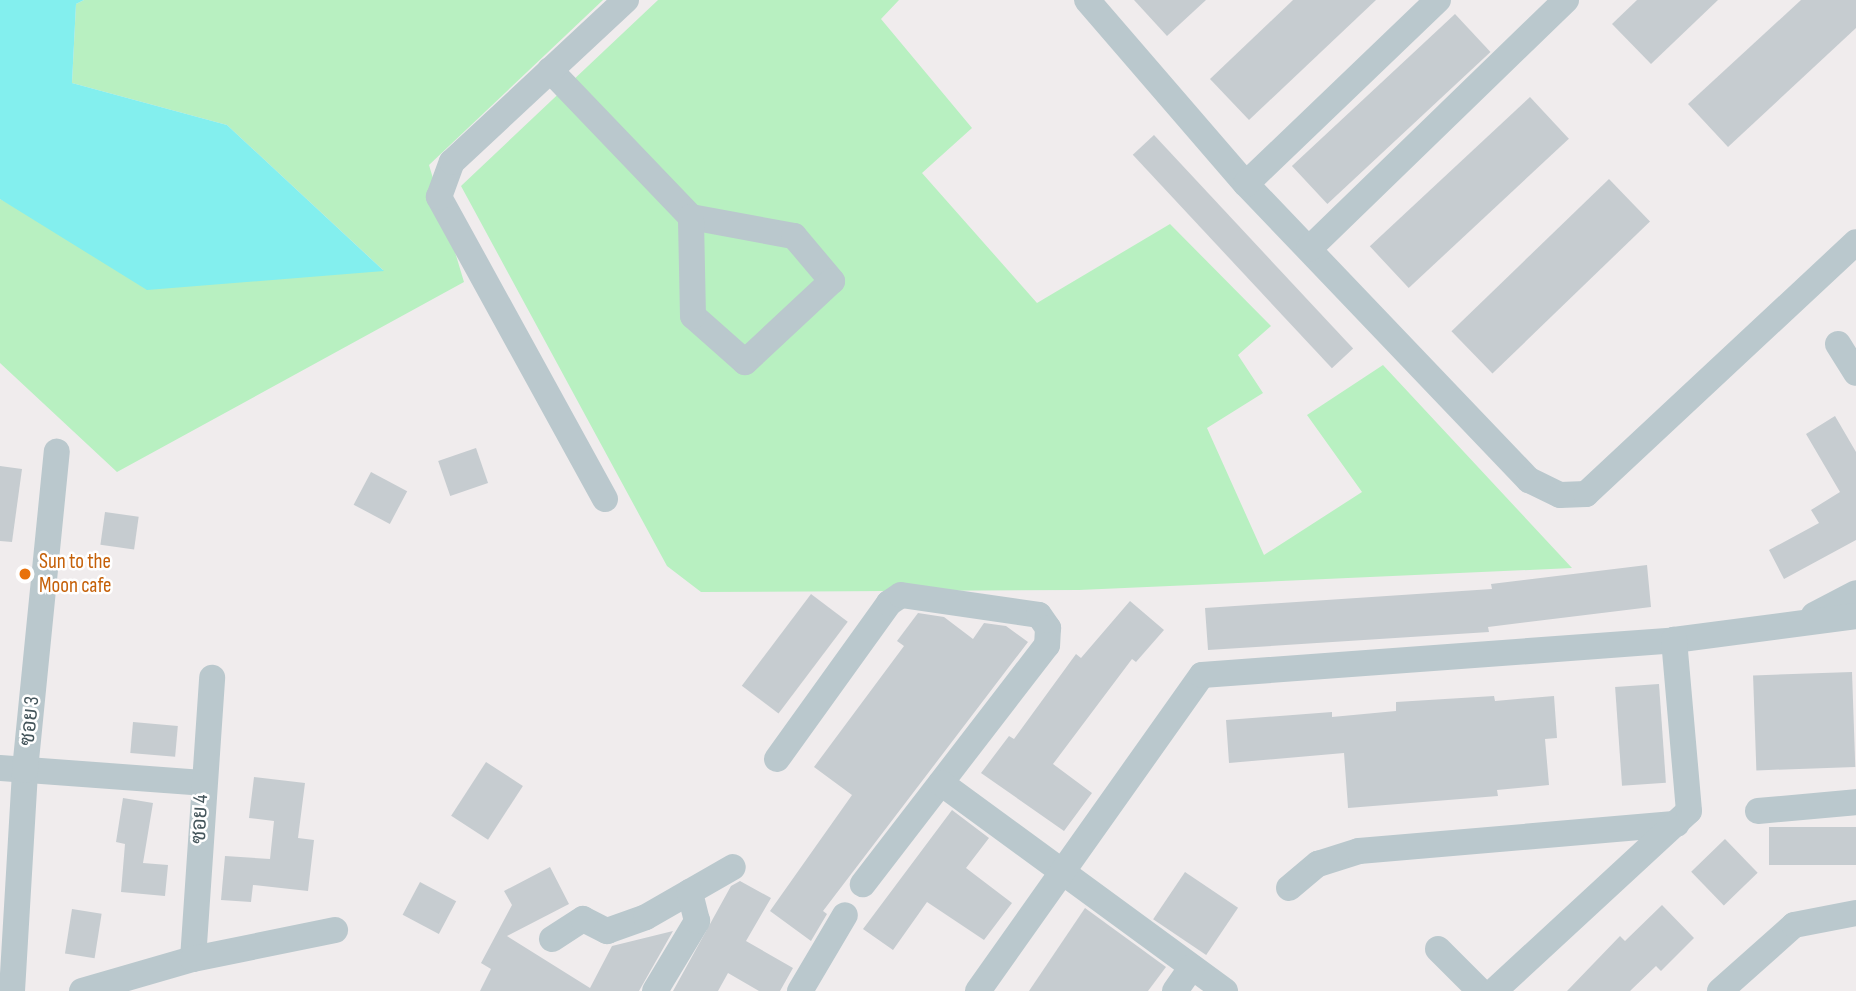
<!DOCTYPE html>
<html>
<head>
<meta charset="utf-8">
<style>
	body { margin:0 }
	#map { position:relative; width:1856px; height:991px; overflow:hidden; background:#f0eced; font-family:"Sofia Sans Condensed",Sarabun,sans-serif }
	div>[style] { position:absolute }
	.green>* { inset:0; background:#b8f0c1 }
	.water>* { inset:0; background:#83efee }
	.building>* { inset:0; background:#c6ccd0; transform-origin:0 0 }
	.minor>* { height:26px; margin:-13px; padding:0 13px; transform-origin:13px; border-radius:13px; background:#bac8cd }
	.dots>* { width:19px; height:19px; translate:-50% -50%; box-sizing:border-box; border:4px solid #fff; border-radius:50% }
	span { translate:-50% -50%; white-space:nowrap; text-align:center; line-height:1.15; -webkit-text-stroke:5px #fff; paint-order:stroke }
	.food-label { font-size:21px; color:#c56008 }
	.left { translate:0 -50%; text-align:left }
	.street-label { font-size:21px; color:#44555b }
</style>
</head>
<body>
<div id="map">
	<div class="green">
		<i style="clip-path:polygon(84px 0,603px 0,429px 165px,464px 282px,117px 472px,0 363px,0 199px,27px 212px,383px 270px,227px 125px,72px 83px,76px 4px)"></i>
		<i style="clip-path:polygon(658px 0,899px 0,881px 19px,972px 128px,922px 173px,1037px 303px,1170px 224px,1271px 326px,1238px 355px,1263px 393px,1207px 428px,1264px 555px,1362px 492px,1307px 415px,1383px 365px,1572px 568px,1079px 590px,701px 592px,667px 566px,461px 186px)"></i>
	</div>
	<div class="water">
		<i style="clip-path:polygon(0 0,84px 0,76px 4px,72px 83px,227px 125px,384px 271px,147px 290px,0 199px)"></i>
	</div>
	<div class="building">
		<i style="clip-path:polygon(1134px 0,1206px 0,1167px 36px)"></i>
		<i style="clip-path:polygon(1293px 0,1376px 0,1249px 120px,1210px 79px)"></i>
		<i style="clip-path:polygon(1637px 0,1718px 0,1651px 64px,1612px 24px)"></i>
		<i style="clip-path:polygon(1801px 0,1856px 0,1856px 28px,1728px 147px,1688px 104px)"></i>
		<i style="left:1455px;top:14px;width:52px;height:223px;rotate:47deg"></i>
		<i style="left:1530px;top:97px;width:57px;height:219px;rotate:47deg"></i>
		<i style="left:1154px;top:135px;width:292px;height:29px;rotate:47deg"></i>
		<i style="left:1609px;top:179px;width:59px;height:219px;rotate:46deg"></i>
		<i style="clip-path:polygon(1835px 416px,1856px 452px,1856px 540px,1784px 579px,1769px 550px,1819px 523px,1811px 510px,1840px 492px,1806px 434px)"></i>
		<i style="left:476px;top:448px;width:37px;height:40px;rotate:71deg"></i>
		<i style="clip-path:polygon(0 466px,22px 469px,12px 542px,0 541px)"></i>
		<i style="left:371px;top:472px;width:41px;height:37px;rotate:28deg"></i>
		<i style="left:105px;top:512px;width:34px;height:33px;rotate:8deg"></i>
		<i style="clip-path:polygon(1647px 565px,1651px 607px,1488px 627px,1489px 632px,1208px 650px,1205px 608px,1492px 589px,1491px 584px)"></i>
		<i style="left:811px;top:594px;width:46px;height:115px;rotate:37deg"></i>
		<i style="clip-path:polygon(1130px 601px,1164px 630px,1136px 662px,1132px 659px,1053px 764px,1092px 793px,1064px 831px,981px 773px,1009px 736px,1014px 739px,1076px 654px,1081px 658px)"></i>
		<i style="clip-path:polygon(918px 613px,944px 617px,973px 639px,984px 623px,1006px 626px,1028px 642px,823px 911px,827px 914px,811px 941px,770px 911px,852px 795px,814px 767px,904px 646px,897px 641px)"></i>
		<i style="left:1852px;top:672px;width:95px;height:99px;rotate:88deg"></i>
		<i style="left:1659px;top:684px;width:99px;height:44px;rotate:86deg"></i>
		<i style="clip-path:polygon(1494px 696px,1495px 701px,1554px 696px,1557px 738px,1545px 739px,1549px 785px,1497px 790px,1498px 796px,1348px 808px,1344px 753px,1229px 763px,1226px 720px,1332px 712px,1332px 717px,1396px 711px,1396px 702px)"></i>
		<i style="left:133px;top:722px;width:45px;height:31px;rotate:5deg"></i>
		<i style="left:486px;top:762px;width:44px;height:64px;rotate:33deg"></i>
		<i style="clip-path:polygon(254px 777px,305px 783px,298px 838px,314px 840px,308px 891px,253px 885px,251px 902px,221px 900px,225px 856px,270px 859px,274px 821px,249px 818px)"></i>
		<i style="clip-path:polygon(123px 798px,153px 803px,143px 863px,168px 865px,165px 896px,121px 892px,125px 844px,116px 842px)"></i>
		<i style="clip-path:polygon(952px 810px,989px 838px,966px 868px,1012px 903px,984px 940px,927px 902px,893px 950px,863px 929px)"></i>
		<i style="left:1856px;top:827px;width:38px;height:87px;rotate:90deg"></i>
		<i style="left:1725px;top:839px;width:47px;height:47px;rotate:46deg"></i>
		<i style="clip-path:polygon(550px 867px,569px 904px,507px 936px,590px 988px,612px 946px,673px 931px,639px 991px,480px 991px,491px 969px,481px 963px,512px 905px,504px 891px)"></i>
		<i style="left:1185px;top:872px;width:64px;height:57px;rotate:34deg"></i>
		<i style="clip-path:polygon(740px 881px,771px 898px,746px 941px,793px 968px,780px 991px,759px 991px,728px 973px,718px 991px,673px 991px,731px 886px)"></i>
		<i style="left:420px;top:882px;width:41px;height:37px;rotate:28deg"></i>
		<i style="clip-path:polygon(1662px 905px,1694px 938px,1661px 971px,1656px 966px,1630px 991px,1567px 991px,1620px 936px,1625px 941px)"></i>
		<i style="clip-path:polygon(1085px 908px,1166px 967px,1148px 991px,1029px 991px)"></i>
		<i style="left:72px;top:909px;width:30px;height:45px;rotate:9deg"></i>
	</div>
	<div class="minor">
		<i style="left:1087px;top:0;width:243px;rotate:49.2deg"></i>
		<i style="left:1246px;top:184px;width:410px;rotate:46.3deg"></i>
		<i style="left:1529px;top:480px;width:34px;rotate:26deg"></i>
		<i style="left:1560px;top:495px;width:26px;rotate:-2deg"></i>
		<i style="left:1586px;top:494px;width:369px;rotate:-43deg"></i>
		<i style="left:550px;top:70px;width:204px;rotate:46.2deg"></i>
		<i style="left:691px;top:217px;width:105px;rotate:10.5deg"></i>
		<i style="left:794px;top:236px;width:59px;rotate:49.8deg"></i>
		<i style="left:832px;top:281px;width:119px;rotate:137deg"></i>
		<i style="left:745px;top:362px;width:69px;rotate:-138.5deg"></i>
		<i style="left:693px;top:316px;width:99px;rotate:-91.2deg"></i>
		<i style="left:1246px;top:184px;width:266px;rotate:-43.8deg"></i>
		<i style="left:1309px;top:249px;width:358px;rotate:-44.1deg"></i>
		<i style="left:1838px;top:344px;width:34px;rotate:58deg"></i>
		<i style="left:605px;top:499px;width:345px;rotate:-118.8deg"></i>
		<i style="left:439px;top:197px;width:37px;rotate:-70deg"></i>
		<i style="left:452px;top:162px;width:238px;rotate:-43deg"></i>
		<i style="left:1814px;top:615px;width:47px;rotate:-27.6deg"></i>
		<i style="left:777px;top:759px;width:192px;rotate:-54.3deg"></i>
		<i style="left:889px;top:603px;width:14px;rotate:-34deg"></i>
		<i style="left:901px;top:595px;width:139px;rotate:8.2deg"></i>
		<i style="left:1039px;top:615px;width:16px;rotate:55deg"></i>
		<i style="left:1048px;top:628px;width:17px;rotate:93deg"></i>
		<i style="left:1047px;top:645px;width:302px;rotate:127.6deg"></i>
		<i style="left:0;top:768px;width:203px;rotate:4.2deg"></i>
		<i style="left:941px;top:783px;width:352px;rotate:36.2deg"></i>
		<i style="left:1758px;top:811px;width:98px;rotate:-5.2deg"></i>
		<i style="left:1289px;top:888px;width:38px;rotate:-40deg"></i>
		<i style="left:1318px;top:864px;width:43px;rotate:-17.6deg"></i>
		<i style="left:1359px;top:851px;width:319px;rotate:-4.9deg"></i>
		<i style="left:552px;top:939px;width:37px;rotate:-33deg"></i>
		<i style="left:583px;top:919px;width:27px;rotate:27deg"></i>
		<i style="left:607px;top:931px;width:41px;rotate:-19.7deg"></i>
		<i style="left:646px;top:917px;width:100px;rotate:-29.9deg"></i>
		<i style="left:1438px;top:949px;width:59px;rotate:45deg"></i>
		<i style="left:193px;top:959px;width:282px;rotate:-86.1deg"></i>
		<i style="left:12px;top:991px;width:221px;rotate:-86.6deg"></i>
		<i style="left:25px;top:770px;width:320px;rotate:-84.3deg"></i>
		<i style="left:82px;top:991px;width:116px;rotate:-16.1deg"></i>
		<i style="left:193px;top:959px;width:145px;rotate:-11.5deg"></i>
		<i style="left:655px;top:991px;width:82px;rotate:-59deg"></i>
		<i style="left:697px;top:921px;width:30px;rotate:-104deg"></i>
		<i style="left:800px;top:991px;width:88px;rotate:-59.4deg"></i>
		<i style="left:978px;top:991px;width:387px;rotate:-54.7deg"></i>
		<i style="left:1202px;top:675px;width:473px;rotate:-4.2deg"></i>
		<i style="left:1674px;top:640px;width:184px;rotate:-7.5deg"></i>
		<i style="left:1175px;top:991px;width:29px;rotate:-55deg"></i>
		<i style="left:1494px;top:991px;width:265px;rotate:-42.7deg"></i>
		<i style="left:1689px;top:811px;width:172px;rotate:-95deg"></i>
		<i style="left:1720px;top:991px;width:99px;rotate:-41.7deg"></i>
		<i style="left:1794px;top:925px;width:63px;rotate:-11deg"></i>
	</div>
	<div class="dots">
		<i style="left:25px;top:574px;background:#e8710a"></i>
	</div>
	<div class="food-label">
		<span class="left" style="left:39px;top:574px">Sun to the<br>Moon cafe</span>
	</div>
	<div class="street-label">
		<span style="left:30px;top:721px;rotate:-84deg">ซอย 3</span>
		<span style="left:200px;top:819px;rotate:-87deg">ซอย 4</span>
	</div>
</div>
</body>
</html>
